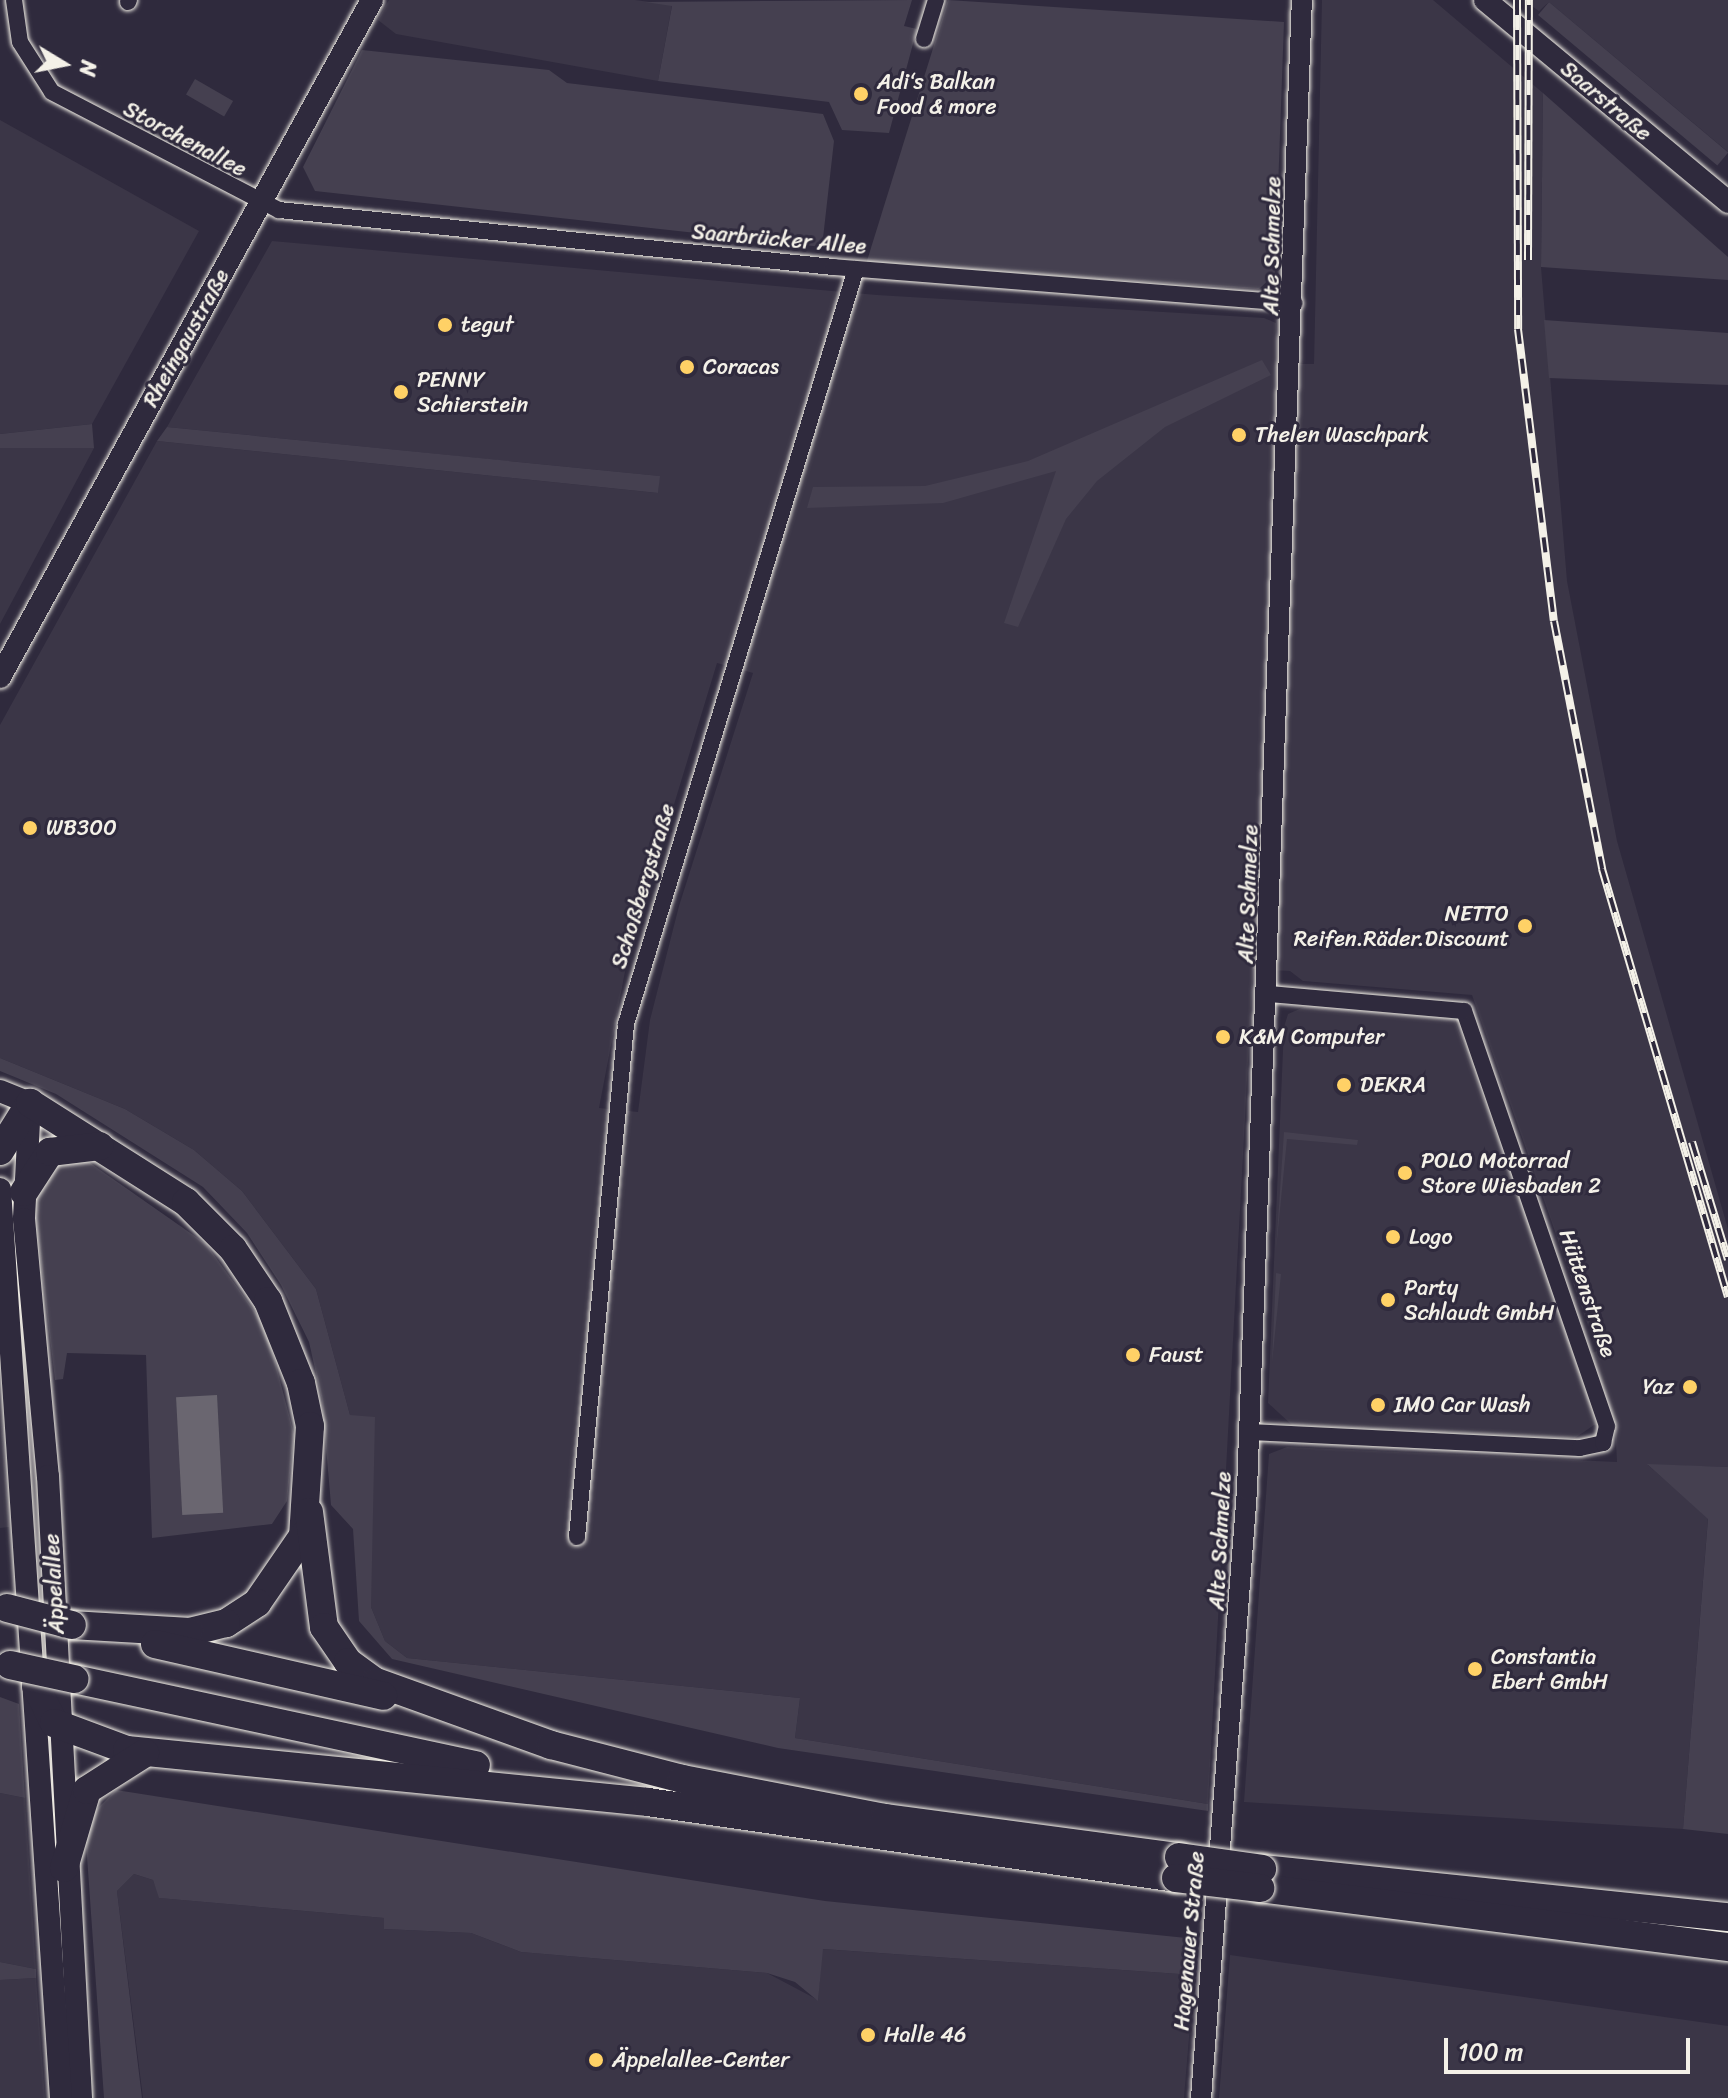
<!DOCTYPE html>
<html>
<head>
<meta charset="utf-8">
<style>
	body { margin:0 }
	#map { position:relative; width:1728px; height:2098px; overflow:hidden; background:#2f2a3d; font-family:Sriracha,sans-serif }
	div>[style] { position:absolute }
	.built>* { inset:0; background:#3b3647 }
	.green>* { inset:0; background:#454050; transform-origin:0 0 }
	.water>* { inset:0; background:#6a6670; transform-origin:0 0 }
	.roads { filter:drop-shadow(0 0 2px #f4f1e8) drop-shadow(0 0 2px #f4f1e8) }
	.minor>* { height:16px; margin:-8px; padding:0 8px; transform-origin:8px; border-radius:8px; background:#2f2a3d }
	.tertiary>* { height:20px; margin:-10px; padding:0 10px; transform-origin:10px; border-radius:10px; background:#2f2a3d }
	.secondary>* { height:22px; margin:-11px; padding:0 11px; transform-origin:11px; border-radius:11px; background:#2f2a3d }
	.motorway>* { height:28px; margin:-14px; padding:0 14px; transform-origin:14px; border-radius:14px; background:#2f2a3d }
	.rail>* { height:8px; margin-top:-4px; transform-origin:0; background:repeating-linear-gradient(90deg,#2f2a3d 0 15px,#f4f1e8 0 30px); box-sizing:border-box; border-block:2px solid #f4f1e8 }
	.bridges { filter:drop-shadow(0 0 2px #f4f1e8) drop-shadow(0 0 2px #f4f1e8) }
	.motorway-bridge>* { height:28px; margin:-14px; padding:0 14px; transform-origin:14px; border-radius:14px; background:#2f2a3d }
	.dots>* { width:22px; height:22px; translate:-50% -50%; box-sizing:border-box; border:4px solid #2f2a3d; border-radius:50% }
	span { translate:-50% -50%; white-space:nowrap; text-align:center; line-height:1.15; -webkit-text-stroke:6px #2f2a3d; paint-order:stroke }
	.poi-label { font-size:22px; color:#f4f1e8 }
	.left { translate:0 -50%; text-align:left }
	.right { translate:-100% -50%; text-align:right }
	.street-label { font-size:22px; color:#f4f1e8 }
	.north { position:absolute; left:24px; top:24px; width:80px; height:80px; -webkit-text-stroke:6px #2f2a3d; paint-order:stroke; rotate:100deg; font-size:22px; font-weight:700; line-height:32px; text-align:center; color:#f4f1e8 }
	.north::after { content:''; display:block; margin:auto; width:28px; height:36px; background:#f4f1e8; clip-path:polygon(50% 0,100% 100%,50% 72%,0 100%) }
	.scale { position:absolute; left:1444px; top:2038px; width:246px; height:36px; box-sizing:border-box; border:4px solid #f4f1e8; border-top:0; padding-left:10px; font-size:24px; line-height:28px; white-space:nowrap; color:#f4f1e8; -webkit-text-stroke:6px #2f2a3d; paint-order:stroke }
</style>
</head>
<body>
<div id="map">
	<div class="built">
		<i style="clip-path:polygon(389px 0,635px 0,672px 5px,658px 81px,396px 34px,378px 20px)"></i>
		<i style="clip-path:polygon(evenodd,1322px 0,1433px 0,1543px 93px,1541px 267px,1567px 581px,1617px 841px,1728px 1229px,1728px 1467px,1648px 1465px,1708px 1518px,1683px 1829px,1244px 1802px,1269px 1454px,1287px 1447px,1617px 1462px,1615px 1423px,1594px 1425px,1575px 1438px,1292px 1425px,1268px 1403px,1284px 1027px,1288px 1014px,1309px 1005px,1454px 1019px,1579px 1358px,1597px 1351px,1472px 995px,1303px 981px,1290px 971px,1253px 969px,1208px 1804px,795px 1738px,800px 1698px,407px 1658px,385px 1641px,371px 1607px,350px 1415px,316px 1289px,242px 1191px,194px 1150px,125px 1109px,0 1058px,0 725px,157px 441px,658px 493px,659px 476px,167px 427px,272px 241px,877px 295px,1264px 318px,1276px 323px,1278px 364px,1314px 364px,1322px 0,717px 663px,753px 673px,679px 906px,650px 1020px,638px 1112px,599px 1108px,628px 956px,717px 663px)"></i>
		<i style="clip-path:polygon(1523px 0,1728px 0,1728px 152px,1549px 2px,1539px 11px)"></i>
		<i style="clip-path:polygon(0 120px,199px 231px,92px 424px,0 434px)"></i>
		<i style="clip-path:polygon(25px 444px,94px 448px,0 624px,0 448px)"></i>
		<i style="clip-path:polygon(0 1400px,9px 1527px,0 1528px)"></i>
		<i style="clip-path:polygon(0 1793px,25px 1798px,36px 1969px,0 1962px)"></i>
		<i style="clip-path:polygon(134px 1874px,153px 1880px,160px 1898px,384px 1918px,384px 1929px,471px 1933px,521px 1952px,767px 1973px,818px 2000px,822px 1949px,1194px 1975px,1184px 2098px,143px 2098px,117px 1891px)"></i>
		<i style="clip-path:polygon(1230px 1955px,1728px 2026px,1728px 2098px,1219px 2098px)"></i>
		<i style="clip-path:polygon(36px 1978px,45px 2098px,0 2098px,0 1980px)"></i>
	</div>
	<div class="green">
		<i style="clip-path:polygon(912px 0,904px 26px,917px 29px,889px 133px,842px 130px,829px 102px,658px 81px,672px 6px,645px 2px)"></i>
		<i style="clip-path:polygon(948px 0,1284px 22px,1275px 274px,1259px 289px,866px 264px)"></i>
		<i style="left:1549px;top:2px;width:234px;height:17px;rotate:40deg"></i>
		<i style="clip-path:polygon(362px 50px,549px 70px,567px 83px,823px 114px,834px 141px,822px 247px,315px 191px,303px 167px)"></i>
		<i style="left:195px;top:79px;width:44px;height:18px;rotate:30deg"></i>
		<i style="clip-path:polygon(1543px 93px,1728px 257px,1728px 280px,1541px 267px)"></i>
		<i style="clip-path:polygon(1544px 320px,1728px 333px,1728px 385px,1549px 378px)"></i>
		<i style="clip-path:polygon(1262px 360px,1271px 375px,1165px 427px,1097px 481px,1066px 519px,1018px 627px,1004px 623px,1056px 471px,943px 503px,807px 508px,813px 487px,925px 486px,1028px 461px)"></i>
		<i style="clip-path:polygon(92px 424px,94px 448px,0 448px,0 434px)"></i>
		<i style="clip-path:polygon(167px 427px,660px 476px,658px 493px,157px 441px)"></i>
		<i style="clip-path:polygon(0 1058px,125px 1109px,194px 1150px,242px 1191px,316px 1289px,350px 1415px,375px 1417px,371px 1607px,385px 1641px,407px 1658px,800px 1698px,795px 1738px,1208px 1804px,1208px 1811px,778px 1748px,392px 1659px,359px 1621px,353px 1529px,331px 1505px,322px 1400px,309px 1342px,281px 1285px,247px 1233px,203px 1187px,56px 1094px,0 1071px)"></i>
		<i style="clip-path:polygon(1284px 1132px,1358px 1140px,1357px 1145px,1287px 1139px,1276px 1250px)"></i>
		<i style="clip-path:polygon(86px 1160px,206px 1244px,266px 1327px,294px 1434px,287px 1501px,272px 1524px,152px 1538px,146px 1355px,67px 1353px,63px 1379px,55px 1380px,34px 1203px,55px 1161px)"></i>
		<i style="clip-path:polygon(1276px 1273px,1281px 1274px,1272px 1363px)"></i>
		<i style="clip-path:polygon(1647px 1464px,1728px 1467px,1728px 1834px,1683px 1829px,1708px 1519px)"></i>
		<i style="clip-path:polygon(0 1697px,19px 1704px,25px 1798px,0 1793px)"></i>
		<i style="clip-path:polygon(116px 1790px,825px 1901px,1196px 1939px,1194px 1975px,823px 1949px,818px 2001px,795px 1982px,767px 1973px,521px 1952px,471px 1933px,384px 1929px,384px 1918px,159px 1898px,153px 1880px,134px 1874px,117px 1891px,142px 2098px,104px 2098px,86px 1842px,92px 1814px)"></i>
		<i style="clip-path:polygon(0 1962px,36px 1969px,36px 1978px,0 1980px)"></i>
	</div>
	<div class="water">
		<i style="left:217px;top:1395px;width:118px;height:41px;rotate:87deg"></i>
	</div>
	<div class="roads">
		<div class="minor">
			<i style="left:14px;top:0;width:42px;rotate:81.9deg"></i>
			<i style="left:20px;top:42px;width:59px;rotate:57.4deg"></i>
			<i style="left:52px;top:92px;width:256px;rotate:27.5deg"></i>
			<i style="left:279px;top:210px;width:557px;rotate:5.87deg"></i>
			<i style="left:833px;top:267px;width:463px;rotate:4.5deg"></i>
			<i style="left:128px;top:2px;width:2px;rotate:-63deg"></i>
			<i style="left:924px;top:39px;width:41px;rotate:-72.9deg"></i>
			<i style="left:1250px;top:1432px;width:330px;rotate:2.8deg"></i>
			<i style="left:1580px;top:1448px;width:24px;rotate:-12deg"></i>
			<i style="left:1603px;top:1443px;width:17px;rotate:-77deg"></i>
			<i style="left:1607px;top:1426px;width:439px;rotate:-109deg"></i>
			<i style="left:1464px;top:1011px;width:196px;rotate:-175deg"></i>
			<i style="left:577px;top:1537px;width:515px;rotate:-84.54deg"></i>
			<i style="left:626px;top:1024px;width:789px;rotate:-73.06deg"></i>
		</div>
		<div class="tertiary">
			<i style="left:1201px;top:2098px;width:610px;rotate:-85.67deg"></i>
			<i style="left:1247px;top:1490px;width:1491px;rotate:-87.89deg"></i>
		</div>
		<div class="secondary">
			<i style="left:1485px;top:0;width:316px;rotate:39.7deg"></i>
			<i style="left:0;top:677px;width:772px;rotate:-61.21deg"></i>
			<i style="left:0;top:1091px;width:32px;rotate:22deg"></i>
			<i style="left:30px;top:1103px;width:116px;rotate:93deg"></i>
			<i style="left:24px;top:1219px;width:258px;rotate:84.7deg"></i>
			<i style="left:48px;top:1476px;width:623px;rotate:86.96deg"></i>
			<i style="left:0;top:1189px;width:911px;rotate:86.16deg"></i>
		</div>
		<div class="motorway">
			<i style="left:0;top:1151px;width:57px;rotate:-58deg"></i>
			<i style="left:30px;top:1103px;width:185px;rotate:32.4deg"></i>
			<i style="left:186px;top:1202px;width:66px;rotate:45deg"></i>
			<i style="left:233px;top:1249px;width:63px;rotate:56.1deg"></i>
			<i style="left:268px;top:1301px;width:88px;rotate:68.1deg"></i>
			<i style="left:301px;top:1383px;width:44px;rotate:78.2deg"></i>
			<i style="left:310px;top:1426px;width:110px;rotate:93.6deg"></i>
			<i style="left:303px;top:1536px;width:81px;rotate:124.5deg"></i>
			<i style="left:257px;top:1603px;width:37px;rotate:147deg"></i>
			<i style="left:226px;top:1623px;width:38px;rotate:166deg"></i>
			<i style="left:189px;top:1632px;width:117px;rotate:-176.6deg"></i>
			<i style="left:24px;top:1192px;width:48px;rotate:-57deg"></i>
			<i style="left:50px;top:1152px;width:50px;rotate:-6.8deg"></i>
			<i style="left:309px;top:1512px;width:116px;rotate:82.6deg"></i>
			<i style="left:324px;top:1627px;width:42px;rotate:55.6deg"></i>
			<i style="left:348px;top:1662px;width:34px;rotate:36deg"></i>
			<i style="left:376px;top:1682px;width:186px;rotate:19.8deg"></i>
			<i style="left:551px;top:1745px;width:135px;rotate:14.5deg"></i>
			<i style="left:682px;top:1779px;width:207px;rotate:10.9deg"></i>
			<i style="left:885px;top:1818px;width:297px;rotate:7.6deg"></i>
			<i style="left:155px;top:1644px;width:234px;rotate:12.8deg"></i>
			<i style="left:74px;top:1679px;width:411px;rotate:12.1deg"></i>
			<i style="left:36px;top:1686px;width:41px;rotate:64.1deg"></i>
			<i style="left:54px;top:1723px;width:78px;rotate:20.3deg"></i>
			<i style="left:127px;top:1750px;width:524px;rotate:5.7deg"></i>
			<i style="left:648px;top:1802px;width:533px;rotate:8.19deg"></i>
			<i style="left:64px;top:1868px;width:81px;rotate:-73.6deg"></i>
			<i style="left:87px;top:1790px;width:69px;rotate:-32.5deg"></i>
			<i style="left:1262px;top:1869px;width:468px;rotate:5.9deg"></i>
			<i style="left:1260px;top:1888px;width:472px;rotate:7.2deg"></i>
		</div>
	</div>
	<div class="rail">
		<i style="left:1517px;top:0;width:329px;rotate:89.8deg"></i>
		<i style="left:1518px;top:329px;width:294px;rotate:83deg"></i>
		<i style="left:1554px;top:621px;width:253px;rotate:79deg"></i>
		<i style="left:1602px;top:869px;width:446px;rotate:73.6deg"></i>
		<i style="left:1528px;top:260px;width:260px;rotate:-89.8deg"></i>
		<i style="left:1692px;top:1142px;width:123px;rotate:73deg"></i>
	</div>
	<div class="bridges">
		<div class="motorway-bridge">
			<i style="left:7px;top:1608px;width:67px;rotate:14.7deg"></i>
			<i style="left:10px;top:1665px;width:66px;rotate:12.3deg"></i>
			<i style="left:1179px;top:1857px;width:84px;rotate:8.2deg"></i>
			<i style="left:1176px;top:1878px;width:85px;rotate:6.8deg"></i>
		</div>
	</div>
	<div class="dots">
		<i style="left:861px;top:94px;background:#ffd166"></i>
		<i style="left:445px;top:325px;background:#ffd166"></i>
		<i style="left:687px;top:367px;background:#ffd166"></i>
		<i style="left:401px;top:392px;background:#ffd166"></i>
		<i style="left:1239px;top:435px;background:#ffd166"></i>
		<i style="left:30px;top:828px;background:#ffd166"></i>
		<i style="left:1525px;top:926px;background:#ffd166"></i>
		<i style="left:1223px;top:1037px;background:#ffd166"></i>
		<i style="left:1344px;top:1085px;background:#ffd166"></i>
		<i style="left:1405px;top:1173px;background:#ffd166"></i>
		<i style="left:1393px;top:1237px;background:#ffd166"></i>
		<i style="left:1388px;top:1300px;background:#ffd166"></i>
		<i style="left:1133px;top:1355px;background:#ffd166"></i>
		<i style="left:1690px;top:1387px;background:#ffd166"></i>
		<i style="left:1378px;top:1405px;background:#ffd166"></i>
		<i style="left:1475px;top:1669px;background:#ffd166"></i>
		<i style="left:868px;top:2035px;background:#ffd166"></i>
		<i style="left:596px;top:2060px;background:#ffd166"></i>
	</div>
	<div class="poi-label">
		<span class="left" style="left:877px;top:94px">Adi‘s Balkan<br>Food &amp; more</span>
		<span class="left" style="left:461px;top:325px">tegut</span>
		<span class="left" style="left:703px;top:367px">Coracas</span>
		<span class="left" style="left:417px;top:392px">PENNY<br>Schierstein</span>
		<span class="left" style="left:1255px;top:435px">Thelen Waschpark</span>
		<span class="left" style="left:46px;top:828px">WB300</span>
		<span class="right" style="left:1509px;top:926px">NETTO<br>Reifen.Räder.Discount</span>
		<span class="left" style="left:1239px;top:1037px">K&amp;M Computer</span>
		<span class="left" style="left:1360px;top:1085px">DEKRA</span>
		<span class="left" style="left:1421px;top:1173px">POLO Motorrad<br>Store Wiesbaden 2</span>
		<span class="left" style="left:1409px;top:1237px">Logo</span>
		<span class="left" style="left:1404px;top:1300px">Party<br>Schlaudt GmbH</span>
		<span class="left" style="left:1149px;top:1355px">Faust</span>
		<span class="right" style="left:1674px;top:1387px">Yaz</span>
		<span class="left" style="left:1394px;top:1405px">IMO Car Wash</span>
		<span class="left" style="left:1491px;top:1669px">Constantia<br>Ebert GmbH</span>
		<span class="left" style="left:884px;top:2035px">Halle 46</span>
		<span class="left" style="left:612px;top:2060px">Äppelallee-Center</span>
	</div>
	<div class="street-label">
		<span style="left:1606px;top:101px;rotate:40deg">Saarstraße</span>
		<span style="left:185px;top:139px;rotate:28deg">Storchenallee</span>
		<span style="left:779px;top:239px;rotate:5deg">Saarbrücker Allee</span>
		<span style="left:1272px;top:246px;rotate:-89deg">Alte Schmelze</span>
		<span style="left:186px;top:338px;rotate:-61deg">Rheingaustraße</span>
		<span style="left:643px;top:886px;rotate:-73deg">Schoßbergstraße</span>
		<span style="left:1248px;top:894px;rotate:-88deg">Alte Schmelze</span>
		<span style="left:1588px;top:1293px;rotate:71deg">Hüttenstraße</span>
		<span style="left:1220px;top:1541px;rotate:-87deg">Alte Schmelze</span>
		<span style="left:54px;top:1584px;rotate:-93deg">Äppelallee</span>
		<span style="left:1189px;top:1941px;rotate:-85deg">Hagenauer Straße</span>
	</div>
	<div class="north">N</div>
	<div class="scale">100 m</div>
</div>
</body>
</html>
